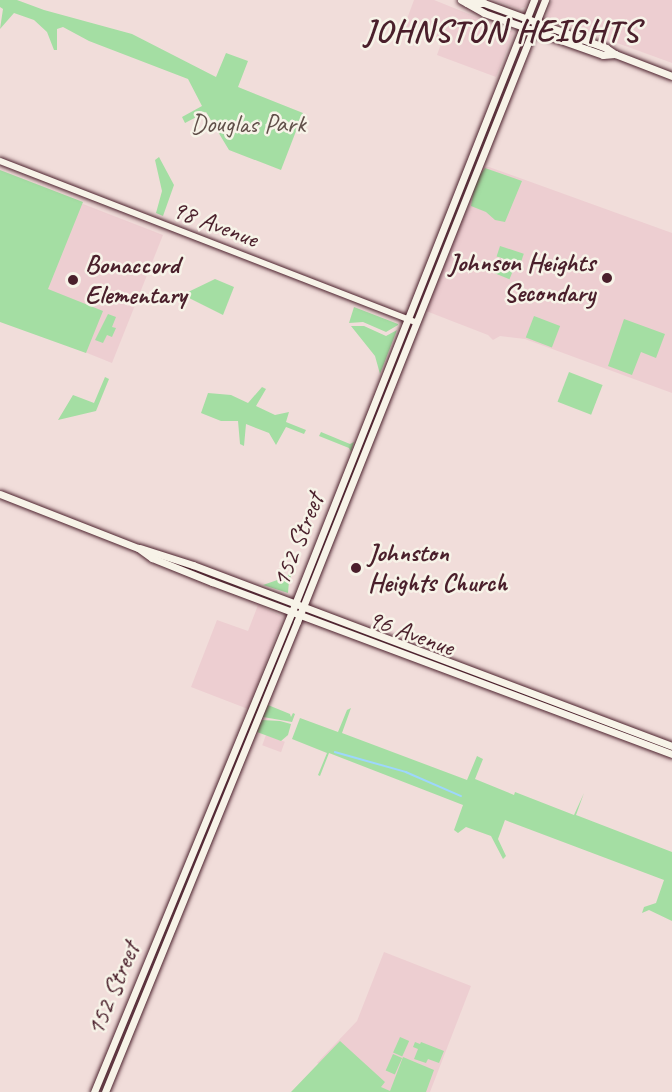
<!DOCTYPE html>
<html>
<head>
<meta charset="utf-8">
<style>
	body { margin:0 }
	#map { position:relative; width:672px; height:1092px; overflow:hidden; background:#f1ddda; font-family:Caveat,sans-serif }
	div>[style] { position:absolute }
	.built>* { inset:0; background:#edced1; transform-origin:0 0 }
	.green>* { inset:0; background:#a4dea3; transform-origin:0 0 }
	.stream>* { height:1.5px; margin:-0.75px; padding:0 0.75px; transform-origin:0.75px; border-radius:0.75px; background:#9dd6fd }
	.roads { filter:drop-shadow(0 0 2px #4a1f2b) drop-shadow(0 0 2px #4a1f2b) }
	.tertiary>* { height:6px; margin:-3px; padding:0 3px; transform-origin:3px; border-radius:3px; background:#f7f3e8 }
	.secondary>* { height:7px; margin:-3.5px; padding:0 3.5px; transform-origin:3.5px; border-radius:3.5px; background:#f7f3e8 }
	.dots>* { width:16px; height:16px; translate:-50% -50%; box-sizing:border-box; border:3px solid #f7f3e8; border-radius:50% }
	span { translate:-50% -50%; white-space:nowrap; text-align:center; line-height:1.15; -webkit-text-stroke:5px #f7f3e8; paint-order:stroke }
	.park-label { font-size:26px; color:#604f49 }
	.street-label { font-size:26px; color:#4a1f2b }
	.poi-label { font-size:26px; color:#4a1f2b; font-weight:700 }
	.right { translate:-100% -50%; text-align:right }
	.left { translate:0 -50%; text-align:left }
	.district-label { font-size:32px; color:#4a1f2b; font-weight:700; letter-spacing:1.5px }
</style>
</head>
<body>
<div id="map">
	<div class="built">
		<i style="clip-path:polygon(414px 0,434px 0,514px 32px,496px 77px,437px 55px,442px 41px,404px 27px)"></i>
		<i style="clip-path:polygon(495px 0,528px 0,525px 7px,519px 9px)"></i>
		<i style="clip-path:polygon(552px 0,672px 0,672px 63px,546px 17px)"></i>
		<i style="clip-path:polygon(484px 167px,489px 167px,672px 233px,672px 393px,525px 339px,500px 336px,493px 340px,488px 335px,426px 311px)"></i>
		<i style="clip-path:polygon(3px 173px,163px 235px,112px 363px,0 318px,0 181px)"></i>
		<i style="clip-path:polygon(258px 605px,283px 617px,248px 709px,191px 687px,217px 620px,248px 631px)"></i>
		<i style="left:266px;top:735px;width:20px;height:11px;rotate:20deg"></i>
		<i style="clip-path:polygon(384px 952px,471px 986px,430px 1092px,392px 1092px,317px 1063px,357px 1021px)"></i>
	</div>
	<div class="green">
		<i style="clip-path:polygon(0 0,17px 0,44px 10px,132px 34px,216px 77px,226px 53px,248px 61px,238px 87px,303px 113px,281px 170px,229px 150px,206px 112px,185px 123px,182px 117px,202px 106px,188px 79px,89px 41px,63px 27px,57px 29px,57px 50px,54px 50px,47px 32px,34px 20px,14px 13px,0 29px,3px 9px,0 7px)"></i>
		<i style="clip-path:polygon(159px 157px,174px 185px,163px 216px,156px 213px,162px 191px,155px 160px)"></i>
		<i style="clip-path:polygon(485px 168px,522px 181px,505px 222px,495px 220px,486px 212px,471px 206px,475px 182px)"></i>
		<i style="clip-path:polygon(0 170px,83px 202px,48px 289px,103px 311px,86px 353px,0 322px)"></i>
		<i style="left:500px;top:246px;width:25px;height:11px;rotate:18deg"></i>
		<i style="left:498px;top:265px;width:16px;height:9px;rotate:22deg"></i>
		<i style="clip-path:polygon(215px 279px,234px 287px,223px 315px,185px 296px,184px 294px)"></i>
		<i style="clip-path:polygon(354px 307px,398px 324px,398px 325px,386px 332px,363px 322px,349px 323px)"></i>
		<i style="clip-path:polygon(108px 314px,116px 317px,112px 327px,116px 328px,112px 337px,107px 335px,103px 343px,95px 340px)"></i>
		<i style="left:534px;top:316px;width:28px;height:23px;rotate:21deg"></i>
		<i style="clip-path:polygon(624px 319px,665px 334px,656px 358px,641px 352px,632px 375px,608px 366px)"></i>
		<i style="clip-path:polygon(351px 326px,364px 326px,386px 336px,397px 330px,380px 374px,375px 356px)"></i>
		<i style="left:569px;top:372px;width:36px;height:32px;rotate:21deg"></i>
		<i style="clip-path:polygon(105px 377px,109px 379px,96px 411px,58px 420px,73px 395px,94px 403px)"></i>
		<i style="clip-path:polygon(262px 387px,266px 389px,256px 406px,275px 415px,289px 412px,286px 422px,306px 430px,304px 434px,286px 427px,276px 445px,269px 433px,246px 424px,244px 446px,240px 444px,238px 421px,221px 421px,201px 413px,208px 393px,231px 395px,248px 403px)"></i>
		<i style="clip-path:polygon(321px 432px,350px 444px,354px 442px,351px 452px,349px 448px,319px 436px)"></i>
		<i style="clip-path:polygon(294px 569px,289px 581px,288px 593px,263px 585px,286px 577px)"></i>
		<i style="clip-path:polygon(268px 705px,290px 714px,291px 717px,293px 713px,295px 714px,292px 722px,263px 717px)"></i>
		<i style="clip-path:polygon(351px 708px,342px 733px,467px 780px,477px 756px,483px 759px,475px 779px,514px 795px,515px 792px,574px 815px,584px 793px,576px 815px,672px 852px,672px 921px,649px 910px,642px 913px,644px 907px,656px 903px,664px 880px,505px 820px,498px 839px,506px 856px,503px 859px,491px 836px,466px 827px,458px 833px,454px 830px,463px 805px,329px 753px,320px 776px,318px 775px,327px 753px,292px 739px,300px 718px,338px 732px,347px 710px)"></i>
		<i style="clip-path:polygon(262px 720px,280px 721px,291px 724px,288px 735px,281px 741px,257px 732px)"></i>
		<i style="left:400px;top:1037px;width:10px;height:17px;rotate:24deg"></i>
		<i style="clip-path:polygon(340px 1041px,385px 1082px,381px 1087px,390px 1091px,403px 1057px,434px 1070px,426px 1092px,291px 1092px)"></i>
		<i style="clip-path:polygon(415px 1042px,420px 1044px,421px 1042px,444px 1051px,439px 1063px,428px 1059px,426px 1063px,414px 1059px,418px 1049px,413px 1047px)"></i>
		<i style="left:393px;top:1054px;width:10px;height:18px;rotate:24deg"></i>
	</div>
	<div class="stream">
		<i style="left:335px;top:752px;width:74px;rotate:15.7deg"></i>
		<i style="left:406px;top:772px;width:60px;rotate:23.6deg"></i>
	</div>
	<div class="roads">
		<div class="tertiary">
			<i style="left:0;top:161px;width:445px;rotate:21.2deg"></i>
		</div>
		<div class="secondary">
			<i style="left:461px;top:0;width:26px;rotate:29deg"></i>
			<i style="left:484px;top:13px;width:126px;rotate:19.4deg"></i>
			<i style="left:603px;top:55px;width:12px;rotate:-5deg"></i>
			<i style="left:467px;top:3px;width:17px"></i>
			<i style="left:484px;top:3px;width:130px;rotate:20.2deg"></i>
			<i style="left:606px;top:48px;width:11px;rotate:34deg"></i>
			<i style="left:615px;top:54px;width:61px;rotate:21.1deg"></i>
			<i style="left:0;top:494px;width:148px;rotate:21.4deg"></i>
			<i style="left:138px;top:548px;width:17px;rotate:36deg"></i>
			<i style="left:152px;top:558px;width:65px;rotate:21.8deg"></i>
			<i style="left:212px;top:582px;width:491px;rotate:20.5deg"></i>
			<i style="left:140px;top:548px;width:56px;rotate:17.8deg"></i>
			<i style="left:193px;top:565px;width:512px;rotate:20.7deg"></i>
			<i style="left:94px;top:1092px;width:528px;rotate:-67.61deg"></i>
			<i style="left:295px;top:604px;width:650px;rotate:-68.41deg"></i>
			<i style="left:105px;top:1092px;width:508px;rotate:-67.78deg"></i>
			<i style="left:297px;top:622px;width:670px;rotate:-68.26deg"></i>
		</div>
	</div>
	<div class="dots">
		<i style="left:607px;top:278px;background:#4a1f2b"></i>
		<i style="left:73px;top:280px;background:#4a1f2b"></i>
		<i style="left:356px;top:568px;background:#4a1f2b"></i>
	</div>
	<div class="park-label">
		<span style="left:248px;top:124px">Douglas Park</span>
	</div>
	<div class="street-label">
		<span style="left:215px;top:224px;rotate:21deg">98 Avenue</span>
		<span style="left:298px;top:540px;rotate:-68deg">152 Street</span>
		<span style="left:411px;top:633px;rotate:20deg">96 Avenue</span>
		<span style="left:113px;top:989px;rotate:-67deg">152 Street</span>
	</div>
	<div class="poi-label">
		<span class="right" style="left:595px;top:278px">Johnson Heights<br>Secondary</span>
		<span class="left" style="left:85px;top:280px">Bonaccord<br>Elementary</span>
		<span class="left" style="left:368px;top:568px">Johnston<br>Heights Church</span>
	</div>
	<div class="district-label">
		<span style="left:502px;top:31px">JOHNSTON HEIGHTS</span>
	</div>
</div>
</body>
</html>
